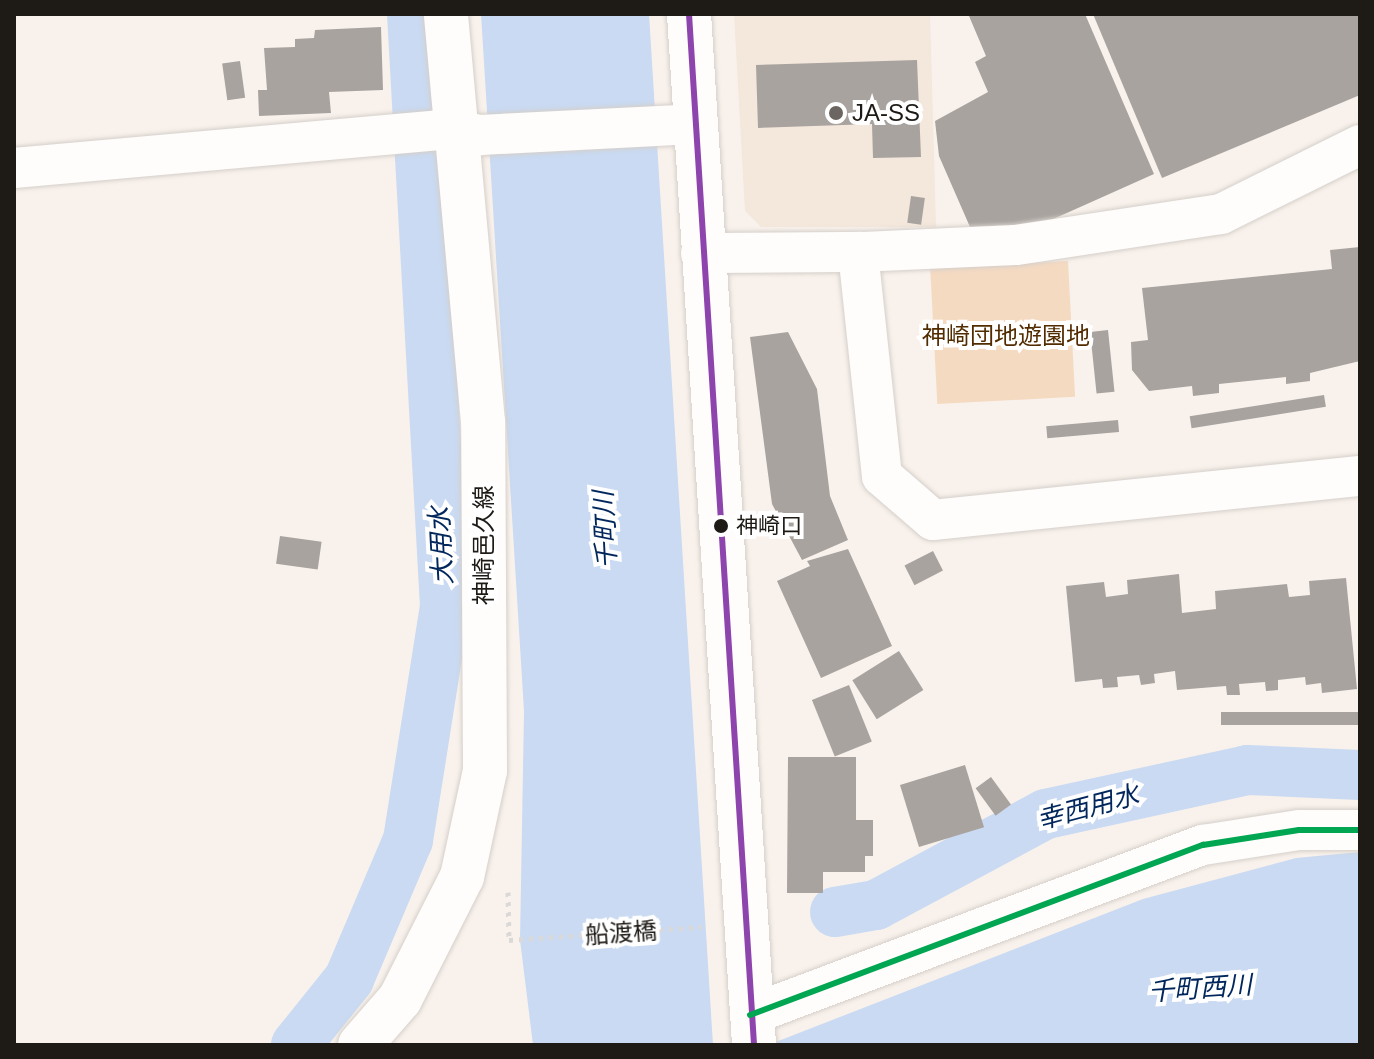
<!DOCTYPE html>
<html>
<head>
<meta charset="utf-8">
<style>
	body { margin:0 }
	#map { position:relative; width:1374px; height:1059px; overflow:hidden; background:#f9f2ec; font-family:Arial,"Noto Sans JP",sans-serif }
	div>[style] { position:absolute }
	.built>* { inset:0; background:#f4e7db }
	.green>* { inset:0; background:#f5dac2; transform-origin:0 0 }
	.water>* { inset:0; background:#c9daf2 }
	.canal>* { height:50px; margin:-25px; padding:0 25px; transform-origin:25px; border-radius:25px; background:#c9daf2 }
	.building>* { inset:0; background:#a8a39f; transform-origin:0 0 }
	.path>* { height:5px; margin-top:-2.5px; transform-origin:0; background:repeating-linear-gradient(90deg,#dbd9d7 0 4px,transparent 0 10px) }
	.roads { filter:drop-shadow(0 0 2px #d5cfca) drop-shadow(0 0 2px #d5cfca) }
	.street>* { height:40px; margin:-20px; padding:0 20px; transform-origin:20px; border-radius:20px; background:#fefdfc }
	.secondary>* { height:44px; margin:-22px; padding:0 22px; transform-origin:22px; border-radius:22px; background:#fefdfc }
	.bus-1>* { height:6px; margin:-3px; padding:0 3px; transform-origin:3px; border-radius:3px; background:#8e44ad }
	.bus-2>* { height:6px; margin:-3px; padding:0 3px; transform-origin:3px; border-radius:3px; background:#00a651 }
	.dots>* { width:22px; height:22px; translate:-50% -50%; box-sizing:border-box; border:4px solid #fff; border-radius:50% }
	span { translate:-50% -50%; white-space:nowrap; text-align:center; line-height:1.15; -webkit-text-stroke:8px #fff; paint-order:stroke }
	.bus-label { font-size:22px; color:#1e1a16 }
	.left { translate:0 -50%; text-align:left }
	.poi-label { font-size:24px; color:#1e1a16 }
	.park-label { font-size:24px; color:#522c00 }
	.street-label { font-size:24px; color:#1e1a16 }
	.water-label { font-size:26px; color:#00265b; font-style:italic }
	.frame { position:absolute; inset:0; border:16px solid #1e1a16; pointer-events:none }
</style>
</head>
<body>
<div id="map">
	<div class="built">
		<i style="clip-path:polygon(734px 14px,930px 14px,936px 227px,761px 227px,745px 211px)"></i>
	</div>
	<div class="green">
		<i style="left:1068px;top:261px;width:136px;height:138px;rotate:87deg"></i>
	</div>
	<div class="water">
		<i style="clip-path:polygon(481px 14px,649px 14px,713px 1045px,533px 1045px,520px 940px,524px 711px)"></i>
		<i style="clip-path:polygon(1360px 852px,1360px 1045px,768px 1045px,1143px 899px,1296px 858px)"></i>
	</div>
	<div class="canal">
		<i style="left:835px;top:912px;width:42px;rotate:-9.7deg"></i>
		<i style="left:876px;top:905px;width:193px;rotate:-28.2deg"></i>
		<i style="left:1046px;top:814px;width:206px;rotate:-12.3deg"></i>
		<i style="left:1247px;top:770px;width:113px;rotate:2.5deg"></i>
		<i style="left:296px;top:1045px;width:85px;rotate:-51.2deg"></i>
		<i style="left:349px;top:979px;width:151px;rotate:-67deg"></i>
		<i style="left:408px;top:840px;width:237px;rotate:-81deg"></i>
		<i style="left:445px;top:606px;width:593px;rotate:-93.19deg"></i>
	</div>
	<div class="building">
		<i style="clip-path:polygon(1085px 14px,1154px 174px,1040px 225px,970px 227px,939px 156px,935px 121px,988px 92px,975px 62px,986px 56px,969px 16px)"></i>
		<i style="clip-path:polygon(1093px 14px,1360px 14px,1360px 95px,1162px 178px)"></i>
		<i style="clip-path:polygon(381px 27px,383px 90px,329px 92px,331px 113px,259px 116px,258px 90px,267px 90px,264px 48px,295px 47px,295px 39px,314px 38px,315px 30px)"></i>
		<i style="clip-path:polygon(917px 60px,921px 157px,873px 158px,872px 124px,758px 128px,756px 65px)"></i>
		<i style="left:240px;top:61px;width:37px;height:18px;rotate:82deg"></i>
		<i style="left:911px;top:196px;width:14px;height:27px;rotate:8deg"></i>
		<i style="clip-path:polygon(1360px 247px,1360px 361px,1310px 373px,1310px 381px,1286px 384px,1286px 377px,1219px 384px,1219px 393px,1193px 396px,1192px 386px,1149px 391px,1132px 370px,1131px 342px,1148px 340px,1142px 288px,1332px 269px,1330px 250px)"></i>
		<i style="left:1108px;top:330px;width:62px;height:18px;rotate:84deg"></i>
		<i style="clip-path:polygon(788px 332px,817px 389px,830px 496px,848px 540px,802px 560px,772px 504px,750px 337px)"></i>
		<i style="left:1324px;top:395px;width:12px;height:136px;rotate:81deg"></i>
		<i style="left:1118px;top:420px;width:12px;height:72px;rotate:85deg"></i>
		<i style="left:280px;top:536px;width:42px;height:28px;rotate:8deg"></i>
		<i style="clip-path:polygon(848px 549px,892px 646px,821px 678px,777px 581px,810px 566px,807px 561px)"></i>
		<i style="left:933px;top:551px;width:22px;height:32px;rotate:63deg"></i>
		<i style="clip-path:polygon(1179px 574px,1182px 613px,1216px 609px,1215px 591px,1287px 584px,1289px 597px,1310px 595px,1309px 581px,1346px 578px,1357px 689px,1322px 693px,1321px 683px,1306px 685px,1305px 677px,1278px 680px,1278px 690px,1266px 691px,1265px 682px,1239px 684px,1240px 695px,1227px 695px,1226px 686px,1177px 690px,1175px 671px,1154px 674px,1155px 683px,1141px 685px,1139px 675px,1117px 677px,1118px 687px,1103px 688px,1102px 679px,1075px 682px,1066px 586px,1104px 582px,1106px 597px,1128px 594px,1127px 580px)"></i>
		<i style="left:899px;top:651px;width:46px;height:55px;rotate:58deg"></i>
		<i style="left:849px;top:685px;width:61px;height:40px;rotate:68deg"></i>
		<i style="left:1360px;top:712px;width:13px;height:139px;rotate:90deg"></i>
		<i style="clip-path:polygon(788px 757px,856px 757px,856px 820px,873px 820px,873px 856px,865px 856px,865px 872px,823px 872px,823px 893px,787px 893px)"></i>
		<i style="left:965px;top:765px;width:65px;height:68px;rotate:73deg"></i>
		<i style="left:991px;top:777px;width:34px;height:19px;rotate:54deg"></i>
	</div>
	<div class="path">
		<i style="left:508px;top:892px;width:48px;rotate:88.8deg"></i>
		<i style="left:509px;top:940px;width:193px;rotate:-3.9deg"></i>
	</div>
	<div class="roads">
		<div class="street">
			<i style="left:1360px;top:145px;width:155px;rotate:153.6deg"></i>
			<i style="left:1221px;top:214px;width:208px;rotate:171.4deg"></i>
			<i style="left:1015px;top:245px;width:157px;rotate:177.4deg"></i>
			<i style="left:858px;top:252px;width:225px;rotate:83.9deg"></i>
			<i style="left:882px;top:476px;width:67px;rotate:40.8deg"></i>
			<i style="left:933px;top:520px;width:429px;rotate:-5.9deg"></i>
			<i style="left:14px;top:168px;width:441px;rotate:-5.1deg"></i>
			<i style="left:453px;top:129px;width:28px;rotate:13deg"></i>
			<i style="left:480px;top:135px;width:215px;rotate:-2.9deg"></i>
			<i style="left:701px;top:253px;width:157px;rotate:-0.4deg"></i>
			<i style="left:750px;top:1015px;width:484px;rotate:-20.6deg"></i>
			<i style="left:1203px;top:845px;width:97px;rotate:-8.9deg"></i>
			<i style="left:1299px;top:830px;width:61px"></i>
		</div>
		<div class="secondary">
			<i style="left:689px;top:14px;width:1033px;rotate:86.39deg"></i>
			<i style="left:360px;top:1045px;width:61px;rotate:-49deg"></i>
			<i style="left:400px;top:999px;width:137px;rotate:-63.1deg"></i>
			<i style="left:462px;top:877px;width:108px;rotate:-77.8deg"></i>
			<i style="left:485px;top:771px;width:349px;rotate:-90.3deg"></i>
			<i style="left:483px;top:422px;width:410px;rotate:-95.2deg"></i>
		</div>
	</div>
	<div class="bus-1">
		<i style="left:689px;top:14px;width:1033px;rotate:86.39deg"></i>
	</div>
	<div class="bus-2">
		<i style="left:750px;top:1015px;width:484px;rotate:-20.6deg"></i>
		<i style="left:1203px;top:845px;width:97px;rotate:-8.9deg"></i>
		<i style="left:1299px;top:830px;width:61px"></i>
	</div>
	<div class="dots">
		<i style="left:836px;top:113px;background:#6b6661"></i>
		<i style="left:721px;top:526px;background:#1e1a16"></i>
	</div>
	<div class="bus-label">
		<span class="left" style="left:736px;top:526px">神崎口</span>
	</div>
	<div class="poi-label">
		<span class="left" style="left:852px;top:113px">JA-SS</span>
	</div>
	<div class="park-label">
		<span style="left:1006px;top:336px">神崎団地遊園地</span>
	</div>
	<div class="street-label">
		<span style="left:484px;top:545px;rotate:-90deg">神崎邑久線</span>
		<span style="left:621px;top:933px;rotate:-4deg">船渡橋</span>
	</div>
	<div class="water-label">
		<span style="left:606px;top:530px;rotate:-93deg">千町川</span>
		<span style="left:442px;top:546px;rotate:-93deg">大用水</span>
		<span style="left:1088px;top:808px;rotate:-15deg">幸西用水</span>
		<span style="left:1200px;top:989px;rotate:-4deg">千町西川</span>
	</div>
	<div class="frame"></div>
</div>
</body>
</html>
